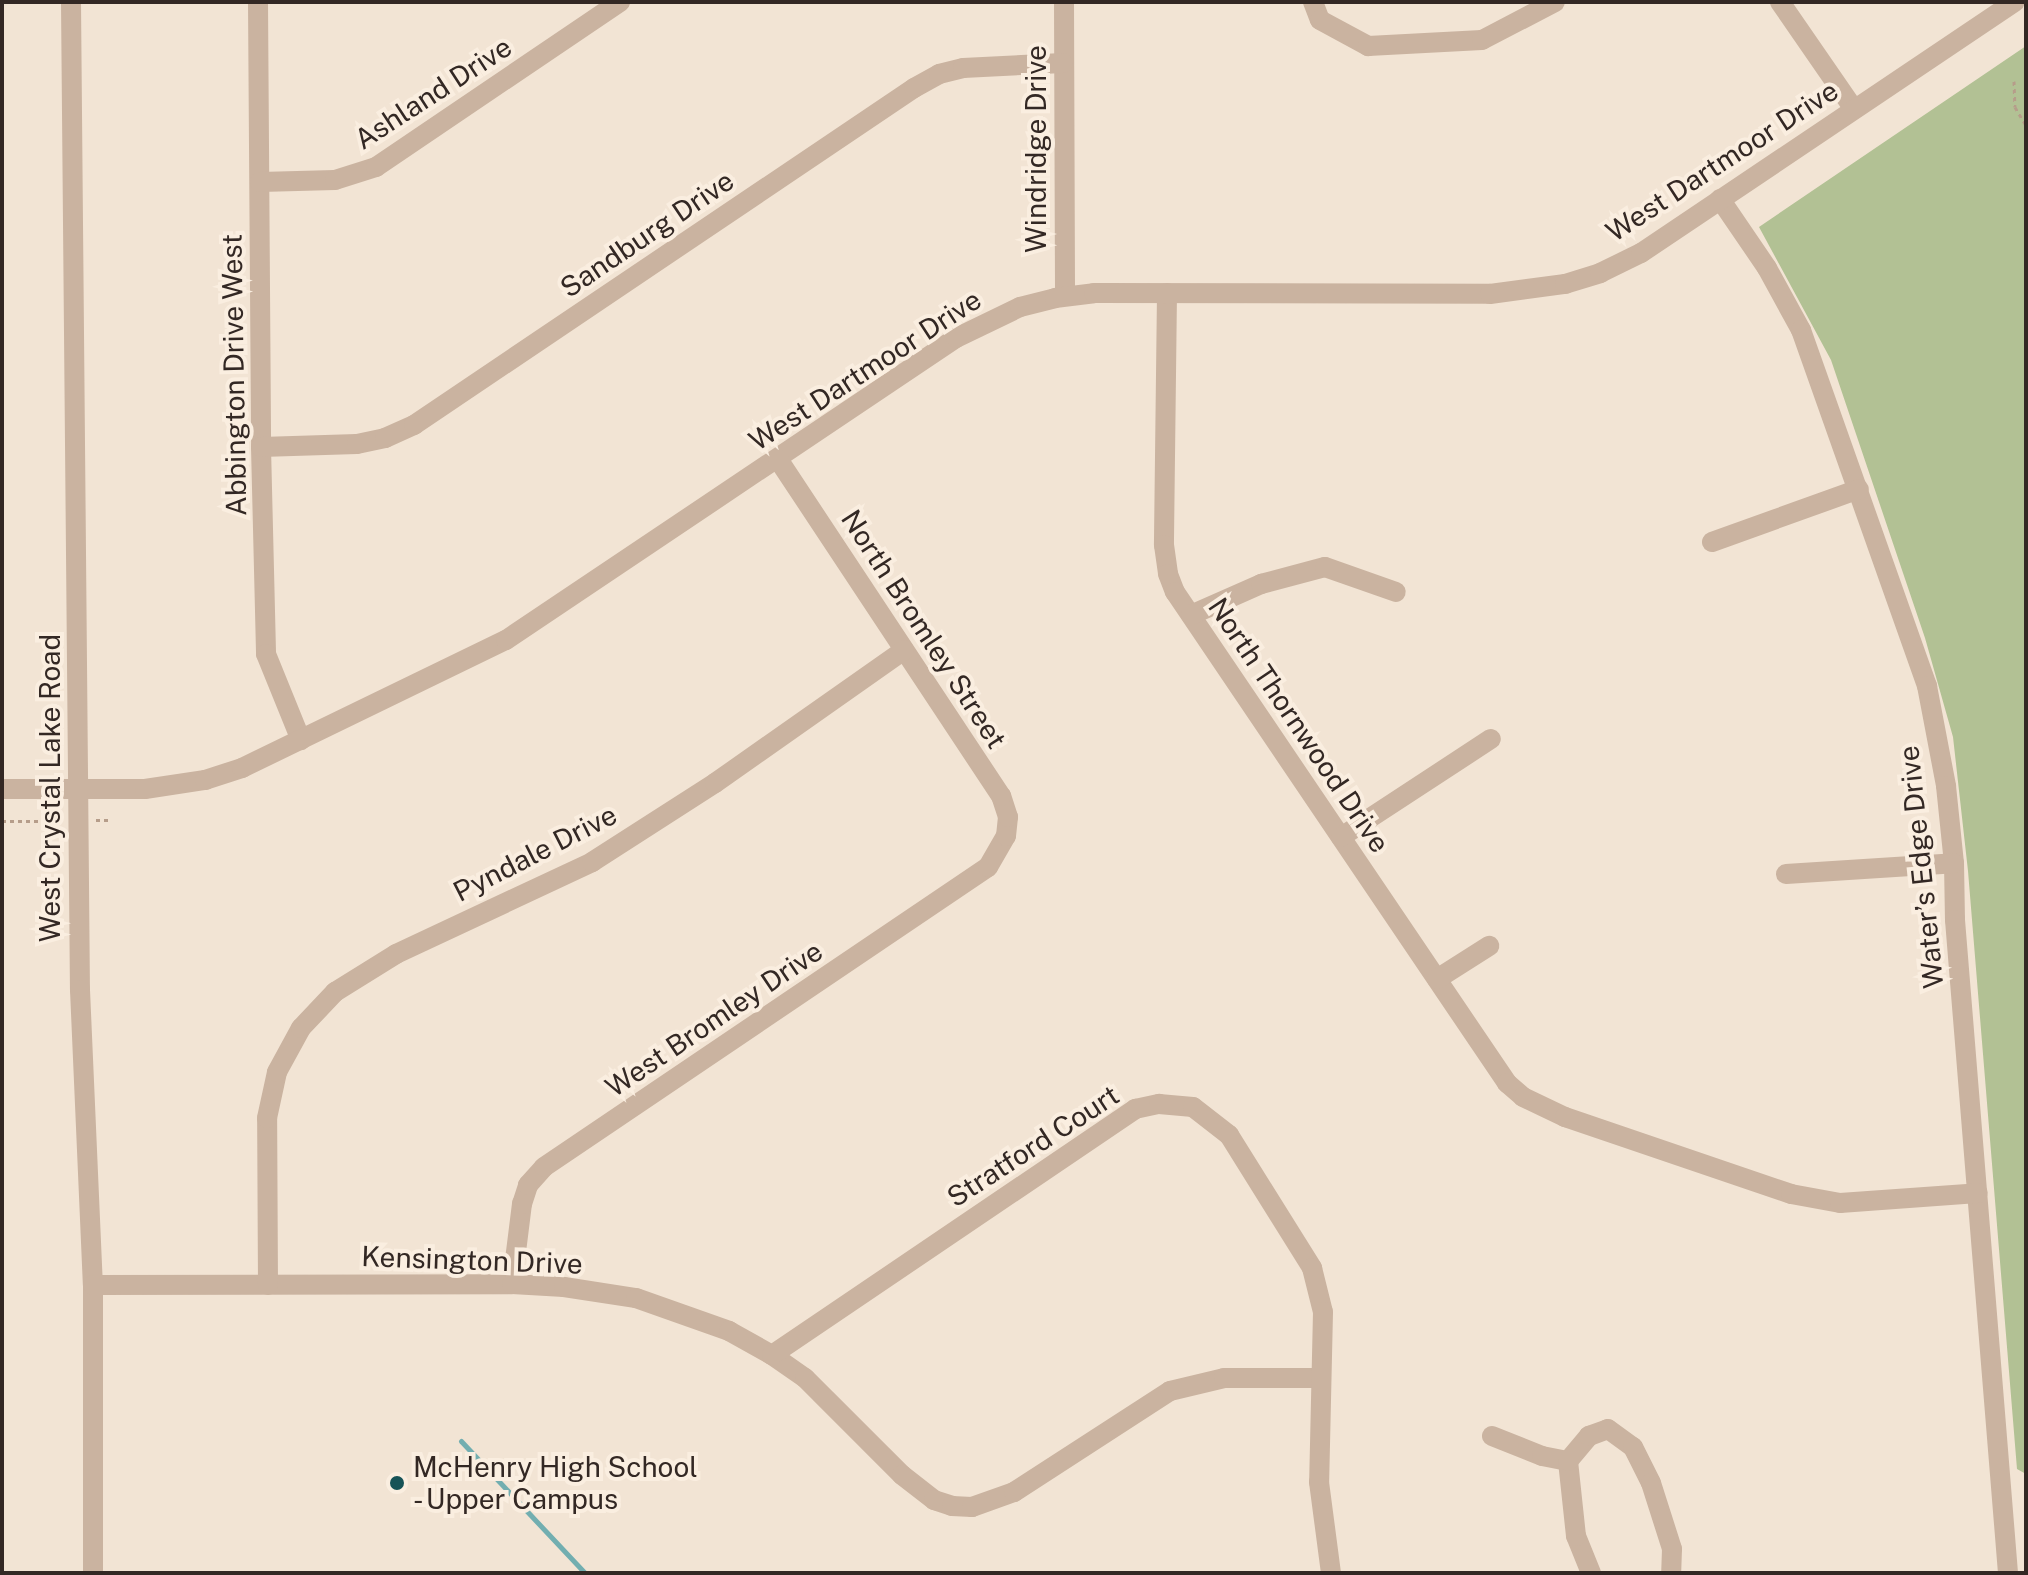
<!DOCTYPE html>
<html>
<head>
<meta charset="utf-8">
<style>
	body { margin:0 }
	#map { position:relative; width:2028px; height:1575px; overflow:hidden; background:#f2e4d4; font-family:"Public Sans",sans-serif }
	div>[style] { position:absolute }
	.green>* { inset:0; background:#b2c194 }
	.stream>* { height:5px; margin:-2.5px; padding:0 2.5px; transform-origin:2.5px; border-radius:2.5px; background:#72aeb0 }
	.path>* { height:3px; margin-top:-1.5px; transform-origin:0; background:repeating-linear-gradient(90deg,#b69d8a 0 4px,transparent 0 8px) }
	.minor>* { height:20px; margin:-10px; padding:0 10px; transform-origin:10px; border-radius:10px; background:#cab3a0 }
	.dots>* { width:22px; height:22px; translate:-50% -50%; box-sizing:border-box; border:4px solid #faeee0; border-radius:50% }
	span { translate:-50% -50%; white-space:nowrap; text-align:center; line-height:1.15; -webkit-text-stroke:8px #faeee0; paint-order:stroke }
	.street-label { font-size:28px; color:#332824 }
	.poi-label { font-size:28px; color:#332824 }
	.left { translate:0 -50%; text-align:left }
	.frame { position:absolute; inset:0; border:4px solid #332824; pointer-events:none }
</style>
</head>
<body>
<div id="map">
	<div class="green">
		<i style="clip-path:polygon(2026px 46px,2026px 1474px,2017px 1469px,1968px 871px,1953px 737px,1925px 638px,1831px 360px,1759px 227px)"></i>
	</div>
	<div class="stream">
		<i style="left:461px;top:1441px;width:181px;rotate:46.8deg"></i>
	</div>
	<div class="path">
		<i style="left:2014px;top:81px;width:26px;rotate:88deg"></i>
		<i style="left:2015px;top:107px;width:21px;rotate:59deg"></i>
		<i style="left:96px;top:820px;width:12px"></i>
		<i style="left:2px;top:821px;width:59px"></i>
	</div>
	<div class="minor">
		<i style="left:71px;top:2px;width:988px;rotate:89.48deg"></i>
		<i style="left:80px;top:990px;width:295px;rotate:87.5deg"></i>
		<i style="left:93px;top:1285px;width:288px;rotate:90deg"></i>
		<i style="left:258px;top:2px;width:445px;rotate:89.6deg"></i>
		<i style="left:261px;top:447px;width:207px;rotate:88.6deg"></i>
		<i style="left:266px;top:654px;width:93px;rotate:67.9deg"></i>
		<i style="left:1064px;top:2px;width:294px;rotate:89.8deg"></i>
		<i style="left:1313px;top:2px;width:19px;rotate:69deg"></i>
		<i style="left:1320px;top:20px;width:55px;rotate:28.4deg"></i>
		<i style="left:1368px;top:46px;width:114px;rotate:-3deg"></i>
		<i style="left:1482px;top:40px;width:82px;rotate:-27.5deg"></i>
		<i style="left:1780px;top:2px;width:129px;rotate:55.4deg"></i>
		<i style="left:260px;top:182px;width:75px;rotate:-1.5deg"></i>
		<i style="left:335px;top:180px;width:43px;rotate:-17.6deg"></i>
		<i style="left:376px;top:167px;width:295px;rotate:-34.1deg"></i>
		<i style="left:1720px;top:199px;width:83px;rotate:55.7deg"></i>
		<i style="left:1767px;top:268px;width:71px;rotate:61.3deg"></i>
		<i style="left:1801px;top:330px;width:378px;rotate:70.5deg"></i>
		<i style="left:1927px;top:686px;width:102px;rotate:79.2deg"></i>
		<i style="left:1946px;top:786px;width:77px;rotate:84.1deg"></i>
		<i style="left:1954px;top:863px;width:57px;rotate:89deg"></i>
		<i style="left:1955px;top:920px;width:655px;rotate:85.36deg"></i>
		<i style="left:1167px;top:293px;width:252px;rotate:90.7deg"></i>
		<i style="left:1164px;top:545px;width:29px;rotate:82deg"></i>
		<i style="left:1168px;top:574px;width:19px;rotate:69deg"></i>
		<i style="left:1175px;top:592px;width:593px;rotate:55.93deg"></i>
		<i style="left:1507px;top:1083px;width:21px;rotate:41deg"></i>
		<i style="left:1523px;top:1097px;width:47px;rotate:25.5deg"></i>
		<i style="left:1565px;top:1117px;width:239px;rotate:18.8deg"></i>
		<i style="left:1791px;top:1194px;width:50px;rotate:10.4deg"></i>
		<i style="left:1840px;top:1203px;width:138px;rotate:-4.1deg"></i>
		<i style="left:261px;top:447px;width:96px;rotate:-1.8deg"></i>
		<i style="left:357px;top:444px;width:29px;rotate:-12deg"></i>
		<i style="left:385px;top:438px;width:32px;rotate:-24deg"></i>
		<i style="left:414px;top:425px;width:603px;rotate:-33.98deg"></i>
		<i style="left:914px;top:88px;width:29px;rotate:-29deg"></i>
		<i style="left:939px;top:74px;width:25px;rotate:-14deg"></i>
		<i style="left:963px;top:68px;width:100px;rotate:-2.9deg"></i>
		<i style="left:1712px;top:542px;width:156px;rotate:-19.8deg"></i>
		<i style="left:1191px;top:615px;width:77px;rotate:-23.9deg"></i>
		<i style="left:1261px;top:584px;width:66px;rotate:-14.9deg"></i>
		<i style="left:1325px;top:567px;width:75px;rotate:19.4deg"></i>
		<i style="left:2px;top:789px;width:143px"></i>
		<i style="left:145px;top:789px;width:61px;rotate:-8.5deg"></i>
		<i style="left:205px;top:780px;width:39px;rotate:-18deg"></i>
		<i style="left:242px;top:768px;width:293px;rotate:-25.9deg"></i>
		<i style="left:506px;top:640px;width:542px;rotate:-33.87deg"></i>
		<i style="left:956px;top:338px;width:71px;rotate:-25.8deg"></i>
		<i style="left:1020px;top:307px;width:36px;rotate:-14deg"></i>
		<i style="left:1055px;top:298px;width:39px;rotate:-7deg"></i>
		<i style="left:1094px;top:293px;width:396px;rotate:0.1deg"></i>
		<i style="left:1490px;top:294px;width:76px;rotate:-7.6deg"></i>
		<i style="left:1565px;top:284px;width:37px;rotate:-17deg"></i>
		<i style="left:1600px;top:273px;width:46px;rotate:-26deg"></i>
		<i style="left:1641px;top:253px;width:450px;rotate:-33.9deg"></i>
		<i style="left:1341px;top:837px;width:179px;rotate:-33.2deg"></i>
		<i style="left:1786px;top:874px;width:168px;rotate:-3.7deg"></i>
		<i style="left:1437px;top:979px;width:62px;rotate:-32.4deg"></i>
		<i style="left:512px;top:1284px;width:81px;rotate:-82.9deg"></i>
		<i style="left:522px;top:1204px;width:20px;rotate:-72deg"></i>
		<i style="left:528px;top:1185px;width:24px;rotate:-48deg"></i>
		<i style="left:544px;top:1167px;width:536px;rotate:-34.05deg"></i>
		<i style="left:988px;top:867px;width:36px;rotate:-60deg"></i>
		<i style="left:1006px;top:836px;width:19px;rotate:-84deg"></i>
		<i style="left:1008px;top:817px;width:22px;rotate:-108deg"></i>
		<i style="left:1001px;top:796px;width:404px;rotate:-123.5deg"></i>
		<i style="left:93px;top:1285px;width:419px;rotate:-0.1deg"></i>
		<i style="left:512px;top:1284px;width:52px;rotate:3.3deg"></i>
		<i style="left:564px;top:1287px;width:73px;rotate:8.7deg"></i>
		<i style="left:636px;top:1298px;width:99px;rotate:19.5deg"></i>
		<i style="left:729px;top:1331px;width:49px;rotate:29.2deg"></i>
		<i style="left:772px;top:1355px;width:40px;rotate:34.9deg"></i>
		<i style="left:805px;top:1378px;width:137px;rotate:45deg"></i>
		<i style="left:902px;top:1475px;width:41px;rotate:38deg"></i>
		<i style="left:934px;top:1500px;width:19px;rotate:18deg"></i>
		<i style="left:952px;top:1506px;width:20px;rotate:3deg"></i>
		<i style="left:972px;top:1507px;width:45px;rotate:-19.7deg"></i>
		<i style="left:1014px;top:1492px;width:186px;rotate:-32.9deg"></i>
		<i style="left:1170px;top:1391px;width:56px;rotate:-13.5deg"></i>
		<i style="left:1224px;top:1378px;width:95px"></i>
		<i style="left:268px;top:1285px;width:167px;rotate:-90.3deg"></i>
		<i style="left:267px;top:1118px;width:47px;rotate:-77.7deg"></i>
		<i style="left:277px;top:1072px;width:50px;rotate:-61.4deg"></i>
		<i style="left:301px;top:1028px;width:50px;rotate:-46.6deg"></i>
		<i style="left:335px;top:992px;width:72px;rotate:-31.9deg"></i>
		<i style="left:396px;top:954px;width:217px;rotate:-25.1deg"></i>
		<i style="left:592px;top:862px;width:146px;rotate:-32.7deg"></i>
		<i style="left:715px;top:783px;width:231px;rotate:-35.1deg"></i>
		<i style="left:772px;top:1355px;width:439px;rotate:-34.1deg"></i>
		<i style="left:1135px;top:1109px;width:25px;rotate:-12deg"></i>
		<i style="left:1159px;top:1104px;width:34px;rotate:5deg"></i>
		<i style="left:1193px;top:1107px;width:46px;rotate:37.9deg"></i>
		<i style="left:1229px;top:1135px;width:157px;rotate:58deg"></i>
		<i style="left:1312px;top:1268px;width:45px;rotate:76deg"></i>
		<i style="left:1323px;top:1312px;width:170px;rotate:91.3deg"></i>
		<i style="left:1319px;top:1482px;width:92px;rotate:82.5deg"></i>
		<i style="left:1492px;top:1436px;width:54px;rotate:21.8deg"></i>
		<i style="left:1542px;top:1456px;width:26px;rotate:11deg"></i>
		<i style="left:1591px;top:1573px;width:40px;rotate:-112deg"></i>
		<i style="left:1576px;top:1536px;width:75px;rotate:-96.1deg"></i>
		<i style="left:1568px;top:1461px;width:33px;rotate:-50deg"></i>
		<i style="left:1589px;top:1436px;width:20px;rotate:-20deg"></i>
		<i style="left:1608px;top:1429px;width:31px;rotate:36deg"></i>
		<i style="left:1633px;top:1447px;width:40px;rotate:63.4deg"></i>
		<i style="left:1651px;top:1483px;width:69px;rotate:72.3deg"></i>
		<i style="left:1672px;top:1549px;width:24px;rotate:92deg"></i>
	</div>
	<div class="dots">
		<i style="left:397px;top:1483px;background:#175357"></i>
	</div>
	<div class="street-label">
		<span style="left:433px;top:93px;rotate:-33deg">Ashland Drive</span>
		<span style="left:1036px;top:149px;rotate:-90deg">Windridge Drive</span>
		<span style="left:1722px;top:161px;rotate:-33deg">West Dartmoor Drive</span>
		<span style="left:647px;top:234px;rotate:-34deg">Sandburg Drive</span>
		<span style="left:865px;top:370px;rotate:-33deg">West Dartmoor Drive</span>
		<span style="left:234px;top:375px;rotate:-91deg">Abbington Drive West</span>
		<span style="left:924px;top:629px;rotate:57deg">North Bromley Street</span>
		<span style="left:1299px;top:725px;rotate:56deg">North Thornwood Drive</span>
		<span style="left:50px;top:788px;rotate:-90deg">West Crystal Lake Road</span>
		<span style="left:535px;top:853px;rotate:-27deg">Pyndale Drive</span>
		<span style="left:1921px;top:867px;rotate:-96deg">Water’s Edge Drive</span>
		<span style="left:714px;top:1019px;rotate:-34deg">West Bromley Drive</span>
		<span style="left:1033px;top:1146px;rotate:-33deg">Stratford Court</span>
		<span style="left:472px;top:1260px;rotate:2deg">Kensington Drive</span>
	</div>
	<div class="poi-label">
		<span class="left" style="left:413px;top:1483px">McHenry High School<br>- Upper Campus</span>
	</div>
	<div class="frame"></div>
</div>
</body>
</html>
